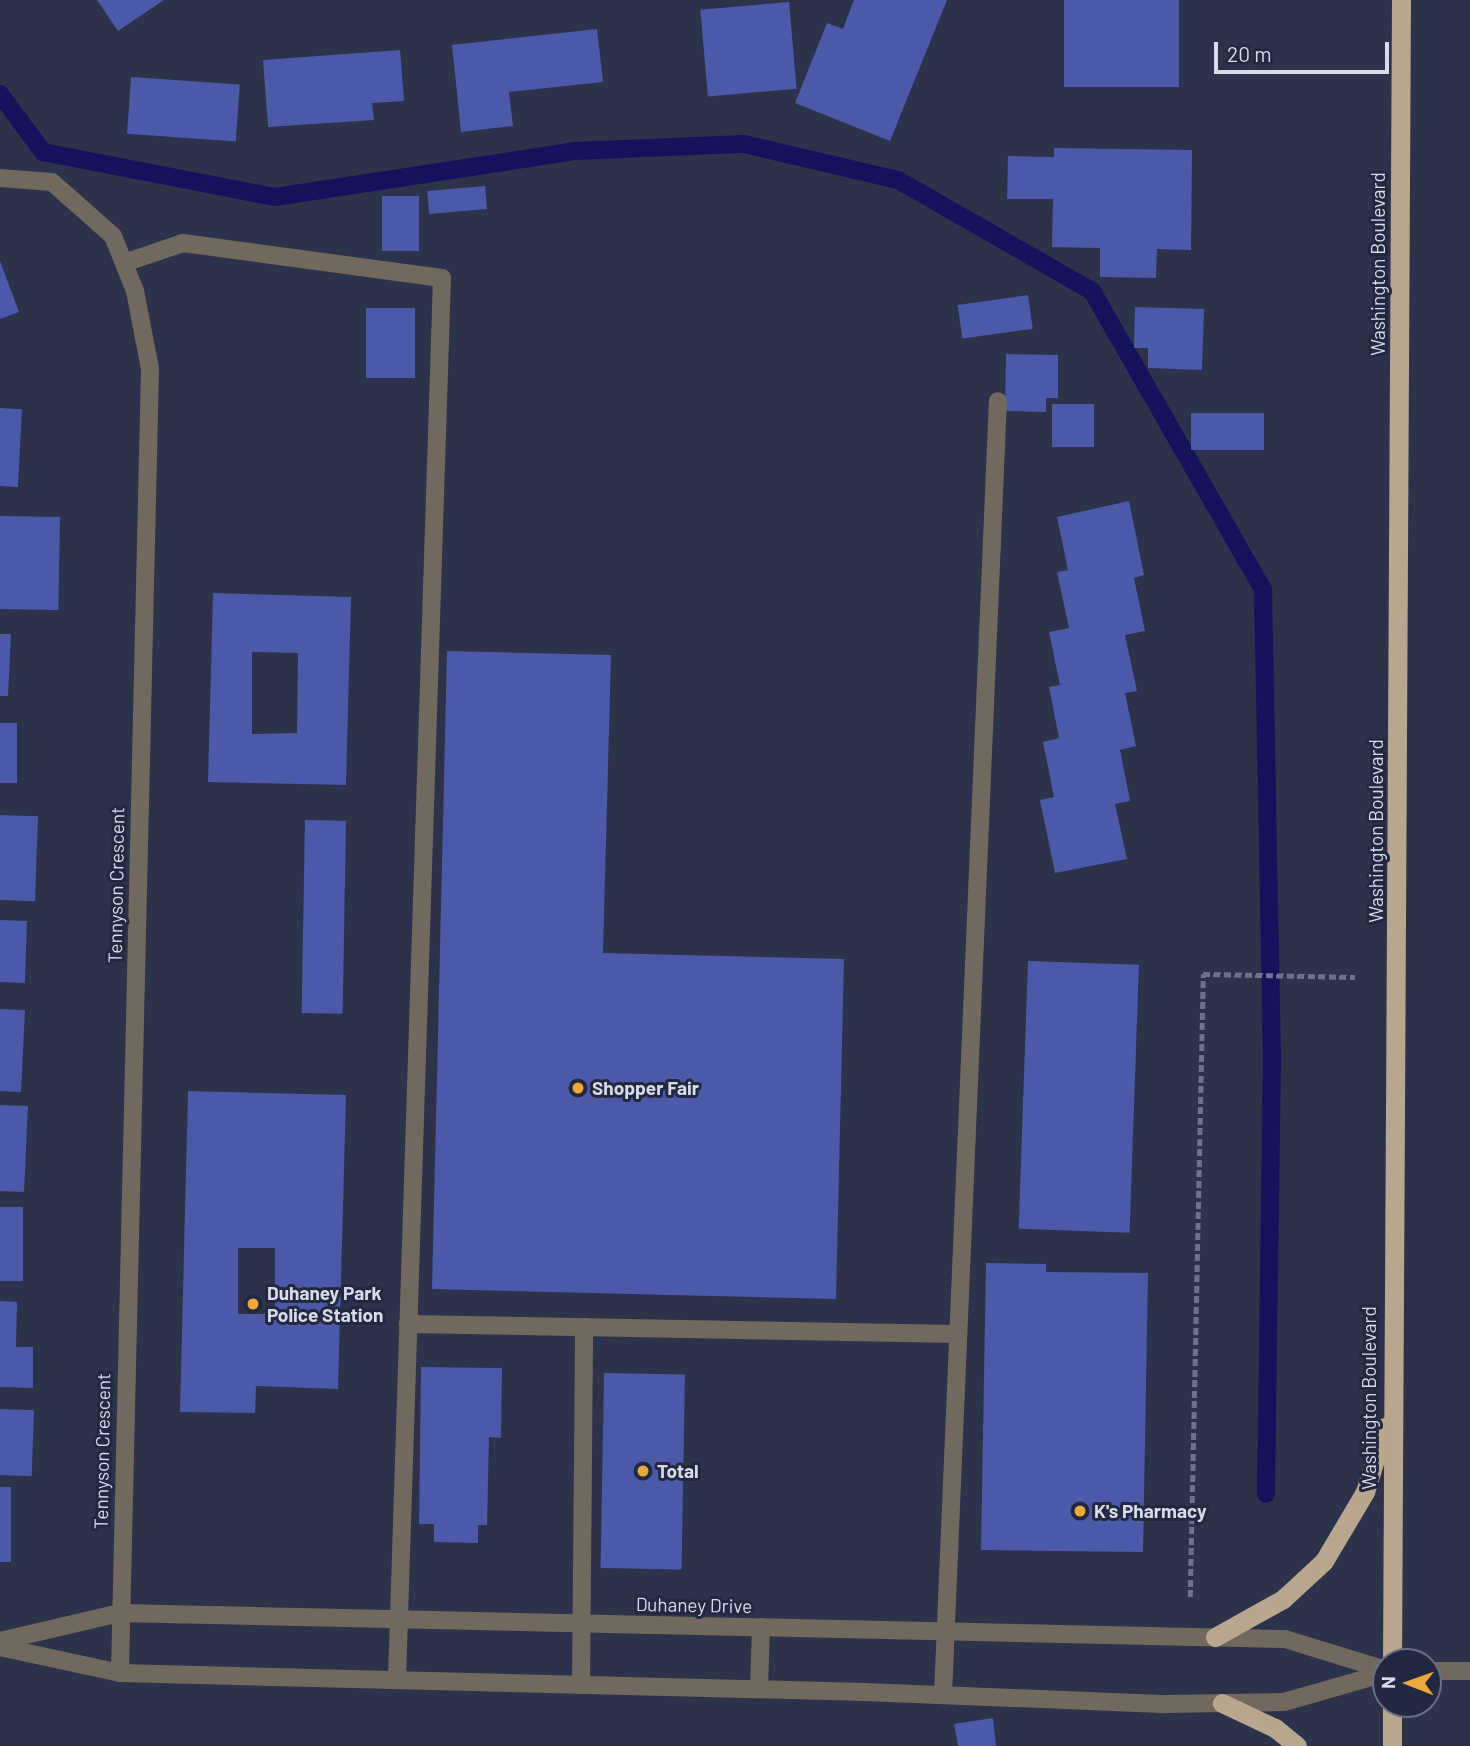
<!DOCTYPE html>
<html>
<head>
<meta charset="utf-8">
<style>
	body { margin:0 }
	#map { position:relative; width:1470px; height:1746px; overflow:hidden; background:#2c324a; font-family:Barlow,sans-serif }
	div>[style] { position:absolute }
	.stream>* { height:18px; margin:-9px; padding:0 9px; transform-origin:9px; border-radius:9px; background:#14125d }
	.building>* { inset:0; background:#4b59a8; transform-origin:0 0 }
	.path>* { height:4.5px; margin-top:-2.25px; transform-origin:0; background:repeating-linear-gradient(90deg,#6d7387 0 7px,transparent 0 10.5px) }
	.service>* { height:18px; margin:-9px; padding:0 9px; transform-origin:9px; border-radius:9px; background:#71685e }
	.minor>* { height:18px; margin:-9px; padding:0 9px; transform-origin:9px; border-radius:9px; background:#71685e }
	.tertiary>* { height:18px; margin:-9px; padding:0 9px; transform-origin:9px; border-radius:9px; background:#71685e }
	.trunk>* { height:19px; margin:-9.5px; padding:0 9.5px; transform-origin:9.5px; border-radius:9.5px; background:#b8a68e }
	.dots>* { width:19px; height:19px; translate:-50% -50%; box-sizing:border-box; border:4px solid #22283f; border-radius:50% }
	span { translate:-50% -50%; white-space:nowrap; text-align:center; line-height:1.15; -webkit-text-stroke:6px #22283f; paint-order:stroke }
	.street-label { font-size:19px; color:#d7dceb }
	.poi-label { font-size:19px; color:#d7dceb; font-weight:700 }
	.left { translate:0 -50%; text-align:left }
	.north { position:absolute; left:1372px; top:1648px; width:70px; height:70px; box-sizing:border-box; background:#22283f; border:2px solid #6a7084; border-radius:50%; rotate:271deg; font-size:19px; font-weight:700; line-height:28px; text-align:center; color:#d7dceb }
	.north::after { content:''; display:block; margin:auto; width:24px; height:32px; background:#eda83b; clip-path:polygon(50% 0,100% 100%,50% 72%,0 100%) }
	.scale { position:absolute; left:1214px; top:42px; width:175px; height:32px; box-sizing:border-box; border:4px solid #d7dceb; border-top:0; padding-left:9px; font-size:21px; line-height:24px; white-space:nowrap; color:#d7dceb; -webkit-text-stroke:5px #22283f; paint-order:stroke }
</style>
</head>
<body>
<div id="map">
	<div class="stream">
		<i style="left:0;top:94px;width:72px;rotate:53.4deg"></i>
		<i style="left:43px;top:152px;width:236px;rotate:11deg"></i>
		<i style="left:275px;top:197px;width:303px;rotate:-8.7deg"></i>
		<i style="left:574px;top:151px;width:170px;rotate:-2.4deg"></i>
		<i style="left:744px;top:144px;width:158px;rotate:13.2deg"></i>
		<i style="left:898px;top:180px;width:224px;rotate:29.8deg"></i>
		<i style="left:1092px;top:291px;width:344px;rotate:60.2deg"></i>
		<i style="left:1263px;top:589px;width:471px;rotate:88.9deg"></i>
		<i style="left:1272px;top:1060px;width:434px;rotate:90.8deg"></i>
	</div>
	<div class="building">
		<i style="clip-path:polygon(97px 0,164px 0,118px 31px)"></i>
		<i style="clip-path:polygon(854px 0,947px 0,890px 141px,795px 103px,827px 23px,843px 29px)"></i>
		<i style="left:1064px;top:0;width:115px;height:87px"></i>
		<i style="left:789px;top:2px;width:87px;height:89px;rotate:85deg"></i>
		<i style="clip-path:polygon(597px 29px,603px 82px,509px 92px,513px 126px,461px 132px,452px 45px)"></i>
		<i style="clip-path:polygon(400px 50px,404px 101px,372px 103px,374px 120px,268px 127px,263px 60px)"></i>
		<i style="left:131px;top:77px;width:109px;height:57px;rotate:4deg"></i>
		<i style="clip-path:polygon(1054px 148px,1192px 150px,1191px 250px,1157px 249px,1156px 278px,1100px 277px,1100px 248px,1052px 247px,1053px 199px,1007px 199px,1008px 156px,1054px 157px)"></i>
		<i style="left:485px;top:186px;width:23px;height:58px;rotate:85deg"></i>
		<i style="left:382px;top:196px;width:37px;height:55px"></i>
		<i style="clip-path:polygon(0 261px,19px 312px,0 319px)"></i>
		<i style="left:1028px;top:295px;width:34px;height:71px;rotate:82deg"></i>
		<i style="clip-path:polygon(1135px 307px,1204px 309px,1202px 370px,1148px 368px,1148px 348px,1134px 348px)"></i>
		<i style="left:366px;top:308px;width:49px;height:70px"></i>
		<i style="clip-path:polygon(1006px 354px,1058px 355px,1058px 398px,1046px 398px,1046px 412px,1005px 411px)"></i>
		<i style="left:1052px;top:404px;width:42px;height:43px"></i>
		<i style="left:0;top:408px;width:22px;height:78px;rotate:3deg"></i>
		<i style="left:1191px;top:413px;width:73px;height:37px"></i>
		<i style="clip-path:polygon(1129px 501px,1144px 575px,1134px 578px,1145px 631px,1125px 635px,1137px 691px,1125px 693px,1136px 746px,1120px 750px,1130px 801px,1115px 804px,1127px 859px,1055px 873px,1040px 800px,1054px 797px,1043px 742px,1059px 738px,1049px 687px,1060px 685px,1049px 632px,1069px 628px,1057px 572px,1068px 570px,1057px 517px)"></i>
		<i style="left:0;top:516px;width:60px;height:93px;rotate:1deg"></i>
		<i style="clip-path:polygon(evenodd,213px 593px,351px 597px,346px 785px,208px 782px,213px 593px,252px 652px,298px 653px,297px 733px,252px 734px,252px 652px)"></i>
		<i style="clip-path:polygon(0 634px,11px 634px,8px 696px,0 696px)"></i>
		<i style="clip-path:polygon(447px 651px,611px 655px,603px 953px,844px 959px,836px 1299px,432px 1289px)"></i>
		<i style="left:0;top:723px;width:17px;height:60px"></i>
		<i style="left:0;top:815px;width:38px;height:85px;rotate:2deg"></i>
		<i style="left:305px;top:820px;width:41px;height:193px;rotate:1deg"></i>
		<i style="left:0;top:920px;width:27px;height:62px;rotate:2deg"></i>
		<i style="left:1028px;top:961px;width:111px;height:268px;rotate:2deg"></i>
		<i style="clip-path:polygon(0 1009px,25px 1010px,21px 1092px,0 1091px)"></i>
		<i style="clip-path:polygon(evenodd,188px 1091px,346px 1095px,338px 1389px,256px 1386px,255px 1413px,180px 1412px,188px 1091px,238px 1248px,275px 1248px,275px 1314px,238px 1314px,238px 1248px)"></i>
		<i style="clip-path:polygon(0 1105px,28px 1106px,24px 1192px,0 1191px)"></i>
		<i style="left:0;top:1207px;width:23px;height:74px"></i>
		<i style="clip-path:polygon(986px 1263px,1046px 1264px,1046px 1272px,1148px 1273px,1143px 1552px,981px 1550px)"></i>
		<i style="clip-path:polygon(0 1301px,17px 1302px,16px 1347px,33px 1347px,33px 1388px,0 1387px)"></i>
		<i style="clip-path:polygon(421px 1367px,502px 1368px,501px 1438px,489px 1437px,487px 1525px,478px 1525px,478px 1543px,434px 1542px,434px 1524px,419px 1524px)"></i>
		<i style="left:604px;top:1373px;width:81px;height:195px;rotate:1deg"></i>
		<i style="left:0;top:1409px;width:34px;height:66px;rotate:2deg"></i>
		<i style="left:0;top:1487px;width:11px;height:75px"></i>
		<i style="clip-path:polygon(993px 1718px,996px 1746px,958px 1746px,954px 1724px)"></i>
	</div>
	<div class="path">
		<i style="left:1190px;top:1597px;width:623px;rotate:-88.8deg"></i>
		<i style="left:1203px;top:974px;width:152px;rotate:1.1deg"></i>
	</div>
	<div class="service">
		<i style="left:124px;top:263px;width:62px;rotate:-18.7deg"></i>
		<i style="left:183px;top:243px;width:261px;rotate:7.7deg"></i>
		<i style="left:442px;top:278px;width:1403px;rotate:91.84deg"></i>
		<i style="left:408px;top:1324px;width:550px;rotate:1.04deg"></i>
		<i style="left:581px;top:1685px;width:358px;rotate:-89.5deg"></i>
		<i style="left:759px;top:1689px;width:62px;rotate:-88.2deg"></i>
		<i style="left:943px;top:1695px;width:1295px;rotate:-87.57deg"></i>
	</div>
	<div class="minor">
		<i style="left:0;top:178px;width:52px;rotate:4.4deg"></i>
		<i style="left:52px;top:182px;width:81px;rotate:41.5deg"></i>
		<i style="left:113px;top:236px;width:59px;rotate:68.2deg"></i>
		<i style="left:135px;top:291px;width:79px;rotate:79.1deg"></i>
		<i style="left:150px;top:369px;width:1304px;rotate:91.32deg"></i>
	</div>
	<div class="tertiary">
		<i style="left:0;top:1641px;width:122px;rotate:-13.2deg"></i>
		<i style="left:119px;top:1613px;width:1166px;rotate:1.28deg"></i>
		<i style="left:1285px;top:1639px;width:106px;rotate:17.1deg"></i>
		<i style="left:0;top:1647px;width:123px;rotate:12.2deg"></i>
		<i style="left:120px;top:1673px;width:744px;rotate:1.46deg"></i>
		<i style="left:864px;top:1692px;width:303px;rotate:2.3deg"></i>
		<i style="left:1167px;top:1704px;width:117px;rotate:-1deg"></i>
		<i style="left:1284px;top:1702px;width:106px;rotate:-15.9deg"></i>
		<i style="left:1428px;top:1671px;width:42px"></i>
	</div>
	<div class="trunk">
		<i style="left:1215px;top:1637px;width:78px;rotate:-29.2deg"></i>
		<i style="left:1283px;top:1599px;width:56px;rotate:-42.8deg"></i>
		<i style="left:1324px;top:1561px;width:80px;rotate:-59.3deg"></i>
		<i style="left:1365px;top:1492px;width:68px;rotate:-72.9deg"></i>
		<i style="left:1392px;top:1662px;width:1662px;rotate:-89.69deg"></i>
		<i style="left:1222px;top:1703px;width:59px;rotate:25.3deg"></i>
		<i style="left:1275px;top:1728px;width:28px;rotate:39deg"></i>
		<i style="left:1392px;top:1746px;width:42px;rotate:-90deg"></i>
	</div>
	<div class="dots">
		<i style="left:578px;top:1088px;background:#eda83b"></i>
		<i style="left:253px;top:1304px;background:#eda83b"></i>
		<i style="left:643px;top:1471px;background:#eda83b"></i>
		<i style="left:1080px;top:1511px;background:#eda83b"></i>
	</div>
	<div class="street-label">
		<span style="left:1378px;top:264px;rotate:-90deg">Washington Boulevard</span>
		<span style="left:1376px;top:831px;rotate:-90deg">Washington Boulevard</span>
		<span style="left:116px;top:885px;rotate:-89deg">Tennyson Crescent</span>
		<span style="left:1369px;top:1398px;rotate:-90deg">Washington Boulevard</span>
		<span style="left:102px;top:1451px;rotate:-89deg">Tennyson Crescent</span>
		<span style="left:694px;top:1605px;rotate:1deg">Duhaney Drive</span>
	</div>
	<div class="poi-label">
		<span class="left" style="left:592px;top:1088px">Shopper Fair</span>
		<span class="left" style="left:267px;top:1304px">Duhaney Park<br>Police Station</span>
		<span class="left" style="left:657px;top:1471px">Total</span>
		<span class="left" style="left:1094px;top:1511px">K's Pharmacy</span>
	</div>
	<div class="north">N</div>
	<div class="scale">20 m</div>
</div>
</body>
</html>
